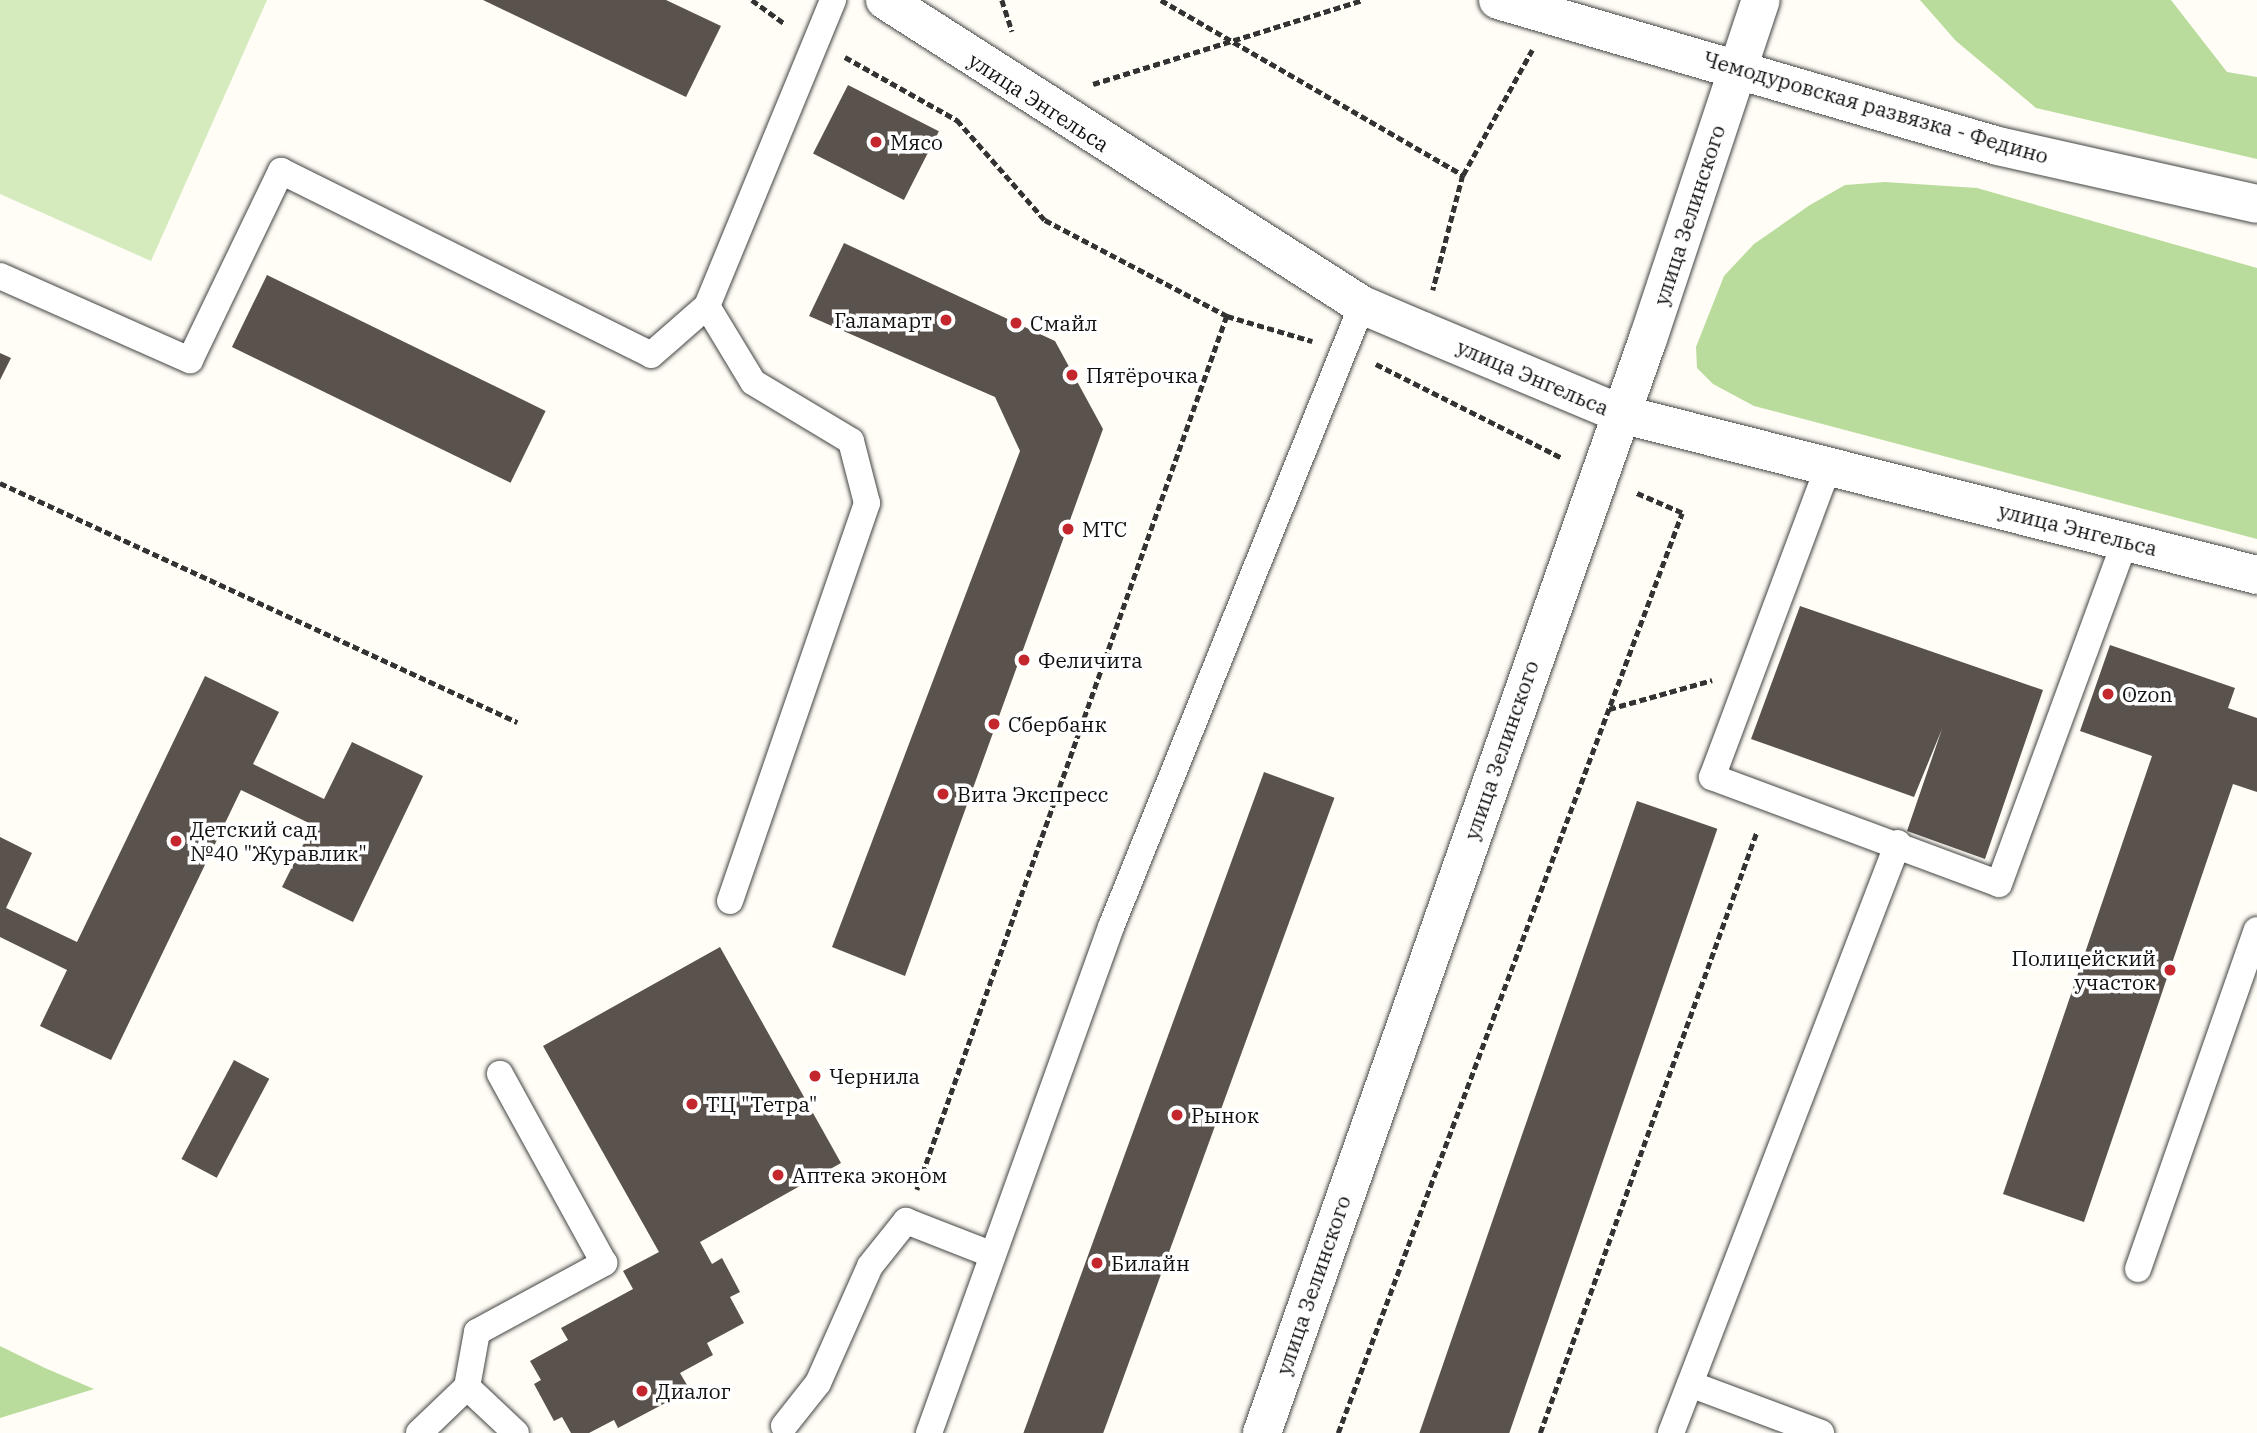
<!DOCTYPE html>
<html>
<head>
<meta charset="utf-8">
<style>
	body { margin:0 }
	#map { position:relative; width:2257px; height:1433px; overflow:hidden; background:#fffdf5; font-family:"IBM Plex Serif",serif }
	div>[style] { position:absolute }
	.green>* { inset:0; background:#d5ebbd }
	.forest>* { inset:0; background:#b9dc9c }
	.building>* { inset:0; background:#5a524d; transform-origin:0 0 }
	.path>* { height:4.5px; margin-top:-2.25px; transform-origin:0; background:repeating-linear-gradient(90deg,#333 0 7px,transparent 0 10.5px) }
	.roads { filter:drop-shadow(0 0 2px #444) drop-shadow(0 0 2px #444) }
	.service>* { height:26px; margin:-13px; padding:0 13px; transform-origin:13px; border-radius:13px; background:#fff }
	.minor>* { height:38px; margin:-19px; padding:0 19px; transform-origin:19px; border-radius:19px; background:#fff }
	.tertiary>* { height:38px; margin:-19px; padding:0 19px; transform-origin:19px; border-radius:19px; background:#fff }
	.dots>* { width:19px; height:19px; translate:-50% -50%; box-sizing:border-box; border:4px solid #fff; border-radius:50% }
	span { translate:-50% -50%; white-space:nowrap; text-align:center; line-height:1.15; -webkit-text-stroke:7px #fff; paint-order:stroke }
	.street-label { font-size:21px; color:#111 }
	.poi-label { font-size:21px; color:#111 }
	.left { translate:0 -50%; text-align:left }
	.right { translate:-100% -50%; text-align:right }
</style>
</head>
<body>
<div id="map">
	<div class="green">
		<i style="clip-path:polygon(0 0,267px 0,151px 261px,0 194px)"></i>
	</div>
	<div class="forest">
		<i style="clip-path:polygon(1920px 0,2171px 0,2227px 72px,2257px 77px,2257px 159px,2036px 108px,1956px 41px)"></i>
		<i style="clip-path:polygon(1885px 182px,1977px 188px,2257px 268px,2257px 539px,1754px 406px,1713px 384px,1697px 368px,1696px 347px,1724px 276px,1754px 244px,1810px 205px,1845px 185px)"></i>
		<i style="clip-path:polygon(0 1346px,45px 1368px,94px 1389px,0 1418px)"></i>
	</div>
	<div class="building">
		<i style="clip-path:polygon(483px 0,666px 0,721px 26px,686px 97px)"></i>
		<i style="left:848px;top:85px;width:102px;height:77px;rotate:27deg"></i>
		<i style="clip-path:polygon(844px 243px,1055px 341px,1103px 429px,905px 976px,832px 947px,1020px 451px,995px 397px,809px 316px)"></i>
		<i style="left:267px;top:275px;width:310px;height:80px;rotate:26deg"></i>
		<i style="clip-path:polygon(0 353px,11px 358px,0 380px)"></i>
		<i style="clip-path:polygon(1800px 606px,2043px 690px,1985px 859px,1907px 831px,1942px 729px,1914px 797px,1751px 739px)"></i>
		<i style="clip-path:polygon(2110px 645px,2235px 688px,2228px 708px,2257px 718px,2257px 792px,2233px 784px,2084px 1222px,2003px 1194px,2152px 756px,2080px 731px)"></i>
		<i style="clip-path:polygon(205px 676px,279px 712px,253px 764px,324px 799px,352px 742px,423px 776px,353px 922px,282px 887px,313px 825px,241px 790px,111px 1060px,40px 1026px,67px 970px,0 937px,0 837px,32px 853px,6px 908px,77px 942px)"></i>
		<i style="left:1264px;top:772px;width:75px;height:704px;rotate:20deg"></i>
		<i style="left:1637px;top:801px;width:85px;height:672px;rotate:19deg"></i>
		<i style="clip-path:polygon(720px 947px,841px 1163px,700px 1242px,712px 1264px,722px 1258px,740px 1292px,730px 1297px,744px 1323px,707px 1343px,713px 1355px,680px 1373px,690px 1390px,618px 1428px,614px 1420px,589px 1433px,571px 1433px,562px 1417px,554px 1421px,534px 1384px,541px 1380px,530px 1361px,568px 1340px,561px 1328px,633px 1289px,623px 1271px,659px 1252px,543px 1046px)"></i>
		<i style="left:234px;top:1060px;width:40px;height:112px;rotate:28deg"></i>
	</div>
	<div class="path">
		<i style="left:752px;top:0;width:41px;rotate:36deg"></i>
		<i style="left:1002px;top:0;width:33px;rotate:72deg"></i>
		<i style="left:1161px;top:0;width:349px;rotate:30.1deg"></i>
		<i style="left:1463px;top:175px;width:119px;rotate:104.6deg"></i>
		<i style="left:845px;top:57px;width:129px;rotate:29.4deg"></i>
		<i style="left:957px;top:120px;width:133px;rotate:48.7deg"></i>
		<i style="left:1045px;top:220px;width:206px;rotate:27.8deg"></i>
		<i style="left:1227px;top:316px;width:927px;rotate:109.53deg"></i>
		<i style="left:1093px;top:84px;width:283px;rotate:-17.3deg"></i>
		<i style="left:1463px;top:175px;width:143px;rotate:-61.1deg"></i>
		<i style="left:1227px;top:316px;width:89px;rotate:16.4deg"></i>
		<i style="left:1376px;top:364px;width:208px;rotate:26.8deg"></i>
		<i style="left:0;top:483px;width:570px;rotate:24.81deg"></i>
		<i style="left:1609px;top:709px;width:107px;rotate:-15.7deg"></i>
		<i style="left:1338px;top:1433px;width:982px;rotate:-69.5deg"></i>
		<i style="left:1682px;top:513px;width:50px;rotate:-156.5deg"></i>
		<i style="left:1540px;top:1433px;width:640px;rotate:-70.18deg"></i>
	</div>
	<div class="roads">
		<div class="service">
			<i style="left:0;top:276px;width:208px;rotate:23.9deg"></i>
			<i style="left:190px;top:360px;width:210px;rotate:-64.3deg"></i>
			<i style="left:281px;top:171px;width:413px;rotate:26.4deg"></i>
			<i style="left:651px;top:355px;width:74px;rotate:-41.2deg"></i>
			<i style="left:1827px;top:470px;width:328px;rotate:110.5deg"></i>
			<i style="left:1712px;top:777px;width:306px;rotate:20.4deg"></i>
			<i style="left:1999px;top:884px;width:365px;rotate:-69.8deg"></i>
			<i style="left:730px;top:901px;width:421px;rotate:-71deg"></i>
			<i style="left:867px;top:503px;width:64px;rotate:-104.5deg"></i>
			<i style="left:851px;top:441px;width:114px;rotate:-149deg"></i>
			<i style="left:753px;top:382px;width:89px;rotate:-121.2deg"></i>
			<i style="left:707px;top:306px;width:331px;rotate:-67.6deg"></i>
			<i style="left:2138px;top:1269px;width:359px;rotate:-70.7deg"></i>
			<i style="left:1690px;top:1384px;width:140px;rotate:20.5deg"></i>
			<i style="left:467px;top:1387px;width:67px;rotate:43.2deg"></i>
			<i style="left:784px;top:1426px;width:55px;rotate:-51.7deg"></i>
			<i style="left:818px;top:1383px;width:128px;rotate:-66deg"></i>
			<i style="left:870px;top:1266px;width:58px;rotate:-51.3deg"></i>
			<i style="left:906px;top:1221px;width:93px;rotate:21.3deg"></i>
			<i style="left:419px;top:1433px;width:66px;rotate:-43.8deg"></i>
			<i style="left:467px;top:1387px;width:56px;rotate:-79.7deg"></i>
			<i style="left:477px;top:1332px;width:145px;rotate:-28.5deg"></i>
			<i style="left:604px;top:1263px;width:216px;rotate:-118.8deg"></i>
			<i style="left:929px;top:1433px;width:538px;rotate:-70.22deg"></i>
			<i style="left:1111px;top:927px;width:671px;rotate:-68.02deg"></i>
			<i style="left:1671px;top:1433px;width:632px;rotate:-68.96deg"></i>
		</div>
		<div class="minor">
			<i style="left:885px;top:0;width:566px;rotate:32.6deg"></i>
			<i style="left:1362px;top:305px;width:66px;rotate:23.1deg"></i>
			<i style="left:1423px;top:331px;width:215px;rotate:22.7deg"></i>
			<i style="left:1621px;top:414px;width:656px;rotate:14.21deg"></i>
		</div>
		<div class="tertiary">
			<i style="left:1498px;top:0;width:521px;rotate:16.28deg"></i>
			<i style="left:1998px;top:146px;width:265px;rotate:12.6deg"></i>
			<i style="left:1262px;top:1433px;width:1160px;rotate:-70.57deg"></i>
			<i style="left:1648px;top:339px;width:357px;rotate:-71.6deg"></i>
		</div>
	</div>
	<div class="dots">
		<i style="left:876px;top:142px;background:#c4262e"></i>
		<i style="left:946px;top:320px;background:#c4262e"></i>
		<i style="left:1016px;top:323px;background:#c4262e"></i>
		<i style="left:1072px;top:375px;background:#c4262e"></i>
		<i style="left:1068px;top:529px;background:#c4262e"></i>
		<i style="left:1024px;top:660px;background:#c4262e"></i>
		<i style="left:2108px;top:694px;background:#c4262e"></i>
		<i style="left:994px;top:724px;background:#c4262e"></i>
		<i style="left:943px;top:794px;background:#c4262e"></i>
		<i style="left:176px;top:841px;background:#c4262e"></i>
		<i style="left:2170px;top:970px;background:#c4262e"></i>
		<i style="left:815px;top:1076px;background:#c4262e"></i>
		<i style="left:692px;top:1104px;background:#c4262e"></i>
		<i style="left:1177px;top:1115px;background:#c4262e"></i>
		<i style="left:778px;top:1175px;background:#c4262e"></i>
		<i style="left:1097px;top:1263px;background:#c4262e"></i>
		<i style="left:642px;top:1391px;background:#c4262e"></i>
	</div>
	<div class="street-label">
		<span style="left:1039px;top:102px;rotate:33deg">улица Энгельса</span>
		<span style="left:1876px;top:107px;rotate:16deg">Чемодуровская развязка - Федино</span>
		<span style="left:1689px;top:215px;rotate:-72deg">улица Зелинского</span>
		<span style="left:1533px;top:377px;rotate:23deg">улица Энгельса</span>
		<span style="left:2078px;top:529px;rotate:14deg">улица Энгельса</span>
		<span style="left:1501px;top:750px;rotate:-71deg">улица Зелинского</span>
		<span style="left:1313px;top:1285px;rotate:-71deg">улица Зелинского</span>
	</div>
	<div class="poi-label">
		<span class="left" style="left:890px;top:142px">Мясо</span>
		<span class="right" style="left:932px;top:320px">Галамарт</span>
		<span class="left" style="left:1030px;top:323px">Смайл</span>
		<span class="left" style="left:1086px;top:375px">Пятёрочка</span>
		<span class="left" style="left:1082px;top:529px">МТС</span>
		<span class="left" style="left:1038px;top:660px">Феличита</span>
		<span class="left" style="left:2122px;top:694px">Ozon</span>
		<span class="left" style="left:1008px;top:724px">Сбербанк</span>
		<span class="left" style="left:957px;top:794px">Вита Экспресс</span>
		<span class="left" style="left:190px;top:841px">Детский сад<br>№40 "Журавлик"</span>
		<span class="right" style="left:2156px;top:970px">Полицейский<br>участок</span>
		<span class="left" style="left:829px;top:1076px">Чернила</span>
		<span class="left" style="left:706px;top:1104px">ТЦ "Тетра"</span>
		<span class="left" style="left:1191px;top:1115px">Рынок</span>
		<span class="left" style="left:792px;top:1175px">Аптека эконом</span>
		<span class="left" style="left:1111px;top:1263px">Билайн</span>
		<span class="left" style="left:656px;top:1391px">Диалог</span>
	</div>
</div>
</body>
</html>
